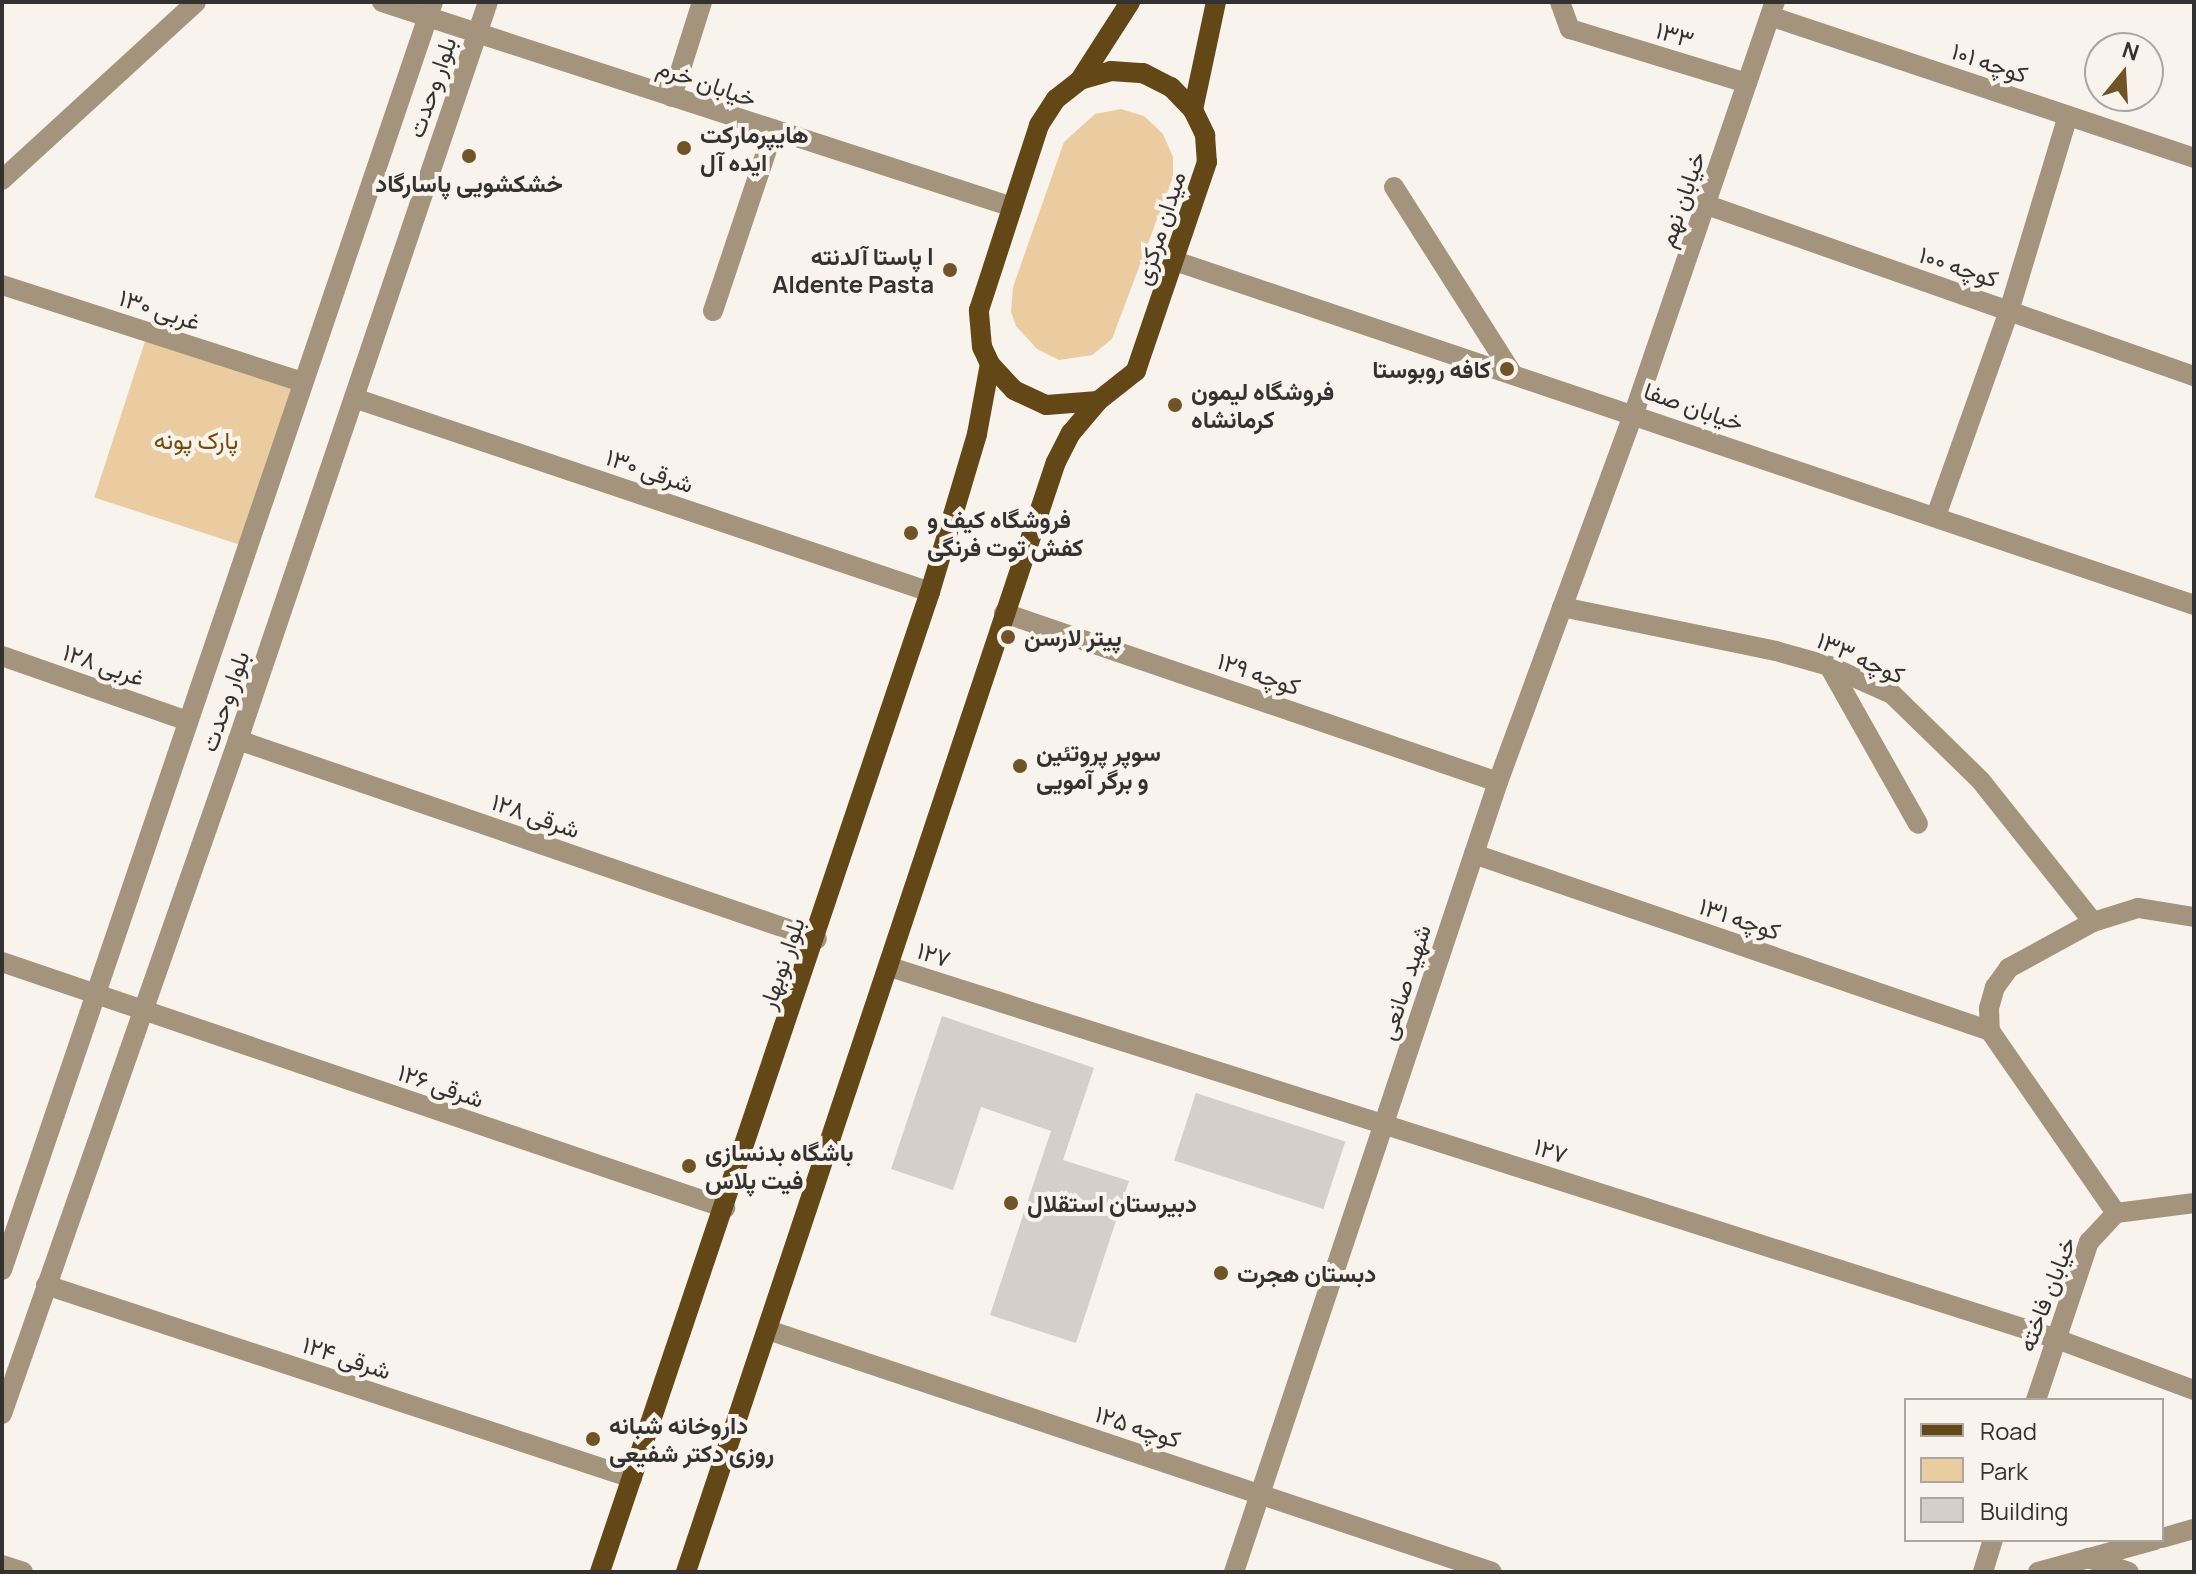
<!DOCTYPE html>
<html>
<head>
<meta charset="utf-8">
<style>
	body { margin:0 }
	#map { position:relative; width:2196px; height:1574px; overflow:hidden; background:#f8f3ec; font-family:Manrope,Vazirmatn,sans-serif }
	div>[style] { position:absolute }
	.green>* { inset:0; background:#ebcca0; transform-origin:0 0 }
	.building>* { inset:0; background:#d4cfc9; transform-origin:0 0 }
	.minor>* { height:20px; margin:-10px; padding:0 10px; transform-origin:10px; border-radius:10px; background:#a5947d }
	.major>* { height:20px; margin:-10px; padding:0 10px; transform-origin:10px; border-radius:10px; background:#644717 }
	.dots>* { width:22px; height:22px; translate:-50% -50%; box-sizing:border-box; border:4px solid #f8f3ec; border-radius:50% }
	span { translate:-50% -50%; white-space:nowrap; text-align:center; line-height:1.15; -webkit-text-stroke:8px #f8f3ec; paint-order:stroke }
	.street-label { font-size:24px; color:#343230 }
	.poi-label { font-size:24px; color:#343230; font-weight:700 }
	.left { translate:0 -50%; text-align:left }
	.right { translate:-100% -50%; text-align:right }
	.park-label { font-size:24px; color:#734d03 }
	.frame { position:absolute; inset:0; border:4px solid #343230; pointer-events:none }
	.legend { position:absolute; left:1904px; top:1398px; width:260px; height:144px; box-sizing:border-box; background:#f8f3ec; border:2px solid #aaa6a1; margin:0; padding:10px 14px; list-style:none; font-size:24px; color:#343230 }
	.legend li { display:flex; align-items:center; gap:16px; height:40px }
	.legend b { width:40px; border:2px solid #aaa6a1 }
	.north { position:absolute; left:2084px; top:32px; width:80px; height:80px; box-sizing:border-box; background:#f8f3ec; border:2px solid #aaa6a1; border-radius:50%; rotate:18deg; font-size:22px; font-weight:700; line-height:32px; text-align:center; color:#343230 }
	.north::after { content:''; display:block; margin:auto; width:28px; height:36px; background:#705327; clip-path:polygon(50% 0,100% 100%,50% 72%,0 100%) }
</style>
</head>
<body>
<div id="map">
	<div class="green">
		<i style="clip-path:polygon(1121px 109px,1144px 116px,1163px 134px,1173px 157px,1173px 177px,1112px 339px,1092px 355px,1059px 360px,1037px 349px,1016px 326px,1011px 312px,1013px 287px,1064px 142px,1095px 114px)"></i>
		<i style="left:148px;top:332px;width:163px;height:174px;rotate:18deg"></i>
	</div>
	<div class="building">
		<i style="clip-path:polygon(942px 1016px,1094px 1068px,1063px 1160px,1129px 1181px,1076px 1343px,990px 1315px,1051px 1131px,981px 1107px,953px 1190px,891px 1169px)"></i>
		<i style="left:1196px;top:1093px;width:157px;height:71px;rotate:18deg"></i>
	</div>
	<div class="minor">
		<i style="left:382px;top:2px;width:663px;rotate:18.02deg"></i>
		<i style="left:1560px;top:2px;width:29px;rotate:70deg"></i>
		<i style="left:1570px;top:29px;width:185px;rotate:17deg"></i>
		<i style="left:1770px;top:16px;width:447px;rotate:18.5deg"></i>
		<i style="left:672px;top:97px;width:100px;rotate:-72.5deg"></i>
		<i style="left:2px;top:180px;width:263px;rotate:-42.5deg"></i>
		<i style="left:1394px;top:187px;width:220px;rotate:57.6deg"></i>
		<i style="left:1707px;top:205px;width:516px;rotate:19.35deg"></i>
		<i style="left:1175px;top:261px;width:1075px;rotate:18.65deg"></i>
		<i style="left:2px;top:285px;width:316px;rotate:17.9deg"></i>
		<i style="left:713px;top:311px;width:189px;rotate:-71.5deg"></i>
		<i style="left:354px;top:398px;width:608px;rotate:18.61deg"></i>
		<i style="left:1936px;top:516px;width:218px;rotate:-70.4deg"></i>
		<i style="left:2009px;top:311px;width:204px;rotate:-73.2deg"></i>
		<i style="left:1562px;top:607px;width:218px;rotate:11.6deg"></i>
		<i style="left:1776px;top:651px;width:55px;rotate:15.8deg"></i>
		<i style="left:1829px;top:666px;width:69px;rotate:24deg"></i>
		<i style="left:1892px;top:694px;width:124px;rotate:44.3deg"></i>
		<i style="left:1981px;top:781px;width:180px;rotate:51.5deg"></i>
		<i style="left:1004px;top:613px;width:522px;rotate:18.89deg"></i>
		<i style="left:2px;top:656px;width:197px;rotate:19.3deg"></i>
		<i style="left:1829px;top:666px;width:181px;rotate:60.6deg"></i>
		<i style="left:238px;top:740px;width:612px;rotate:18.97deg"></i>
		<i style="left:1474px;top:854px;width:546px;rotate:18.93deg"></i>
		<i style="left:2194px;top:917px;width:57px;rotate:-170.9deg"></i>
		<i style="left:2138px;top:908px;width:47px;rotate:162.7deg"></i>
		<i style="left:2093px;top:922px;width:96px;rotate:151.3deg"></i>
		<i style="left:2009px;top:968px;width:24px;rotate:126deg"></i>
		<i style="left:1995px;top:987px;width:22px;rotate:106deg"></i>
		<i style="left:1989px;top:1008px;width:23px;rotate:88deg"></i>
		<i style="left:1990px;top:1031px;width:221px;rotate:55.3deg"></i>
		<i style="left:2116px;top:1213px;width:79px;rotate:-7.3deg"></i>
		<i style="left:2px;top:962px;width:764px;rotate:18.79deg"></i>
		<i style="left:890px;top:967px;width:1222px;rotate:17.68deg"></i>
		<i style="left:2054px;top:1338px;width:149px;rotate:20.4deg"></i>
		<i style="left:2px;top:1270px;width:1339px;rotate:-71.23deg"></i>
		<i style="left:46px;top:1285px;width:617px;rotate:18.23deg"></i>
		<i style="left:768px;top:1330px;width:763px;rotate:18.48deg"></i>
		<i style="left:2036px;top:1400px;width:167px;rotate:-71.5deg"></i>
		<i style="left:2089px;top:1242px;width:40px;rotate:-47deg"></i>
		<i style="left:2px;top:1414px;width:714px;rotate:-70.7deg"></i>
		<i style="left:238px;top:740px;width:779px;rotate:-71.29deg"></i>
		<i style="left:2162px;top:1538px;width:33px;rotate:-16deg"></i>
		<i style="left:2088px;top:1558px;width:43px;rotate:18.9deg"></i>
		<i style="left:2px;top:1565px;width:22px;rotate:18deg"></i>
		<i style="left:1234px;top:1572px;width:833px;rotate:-71.52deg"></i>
		<i style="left:1498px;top:782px;width:393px;rotate:-69.8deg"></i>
		<i style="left:1634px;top:413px;width:435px;rotate:-71.1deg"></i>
		<i style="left:1983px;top:1572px;width:34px;rotate:-73deg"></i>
		<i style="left:2038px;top:1572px;width:121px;rotate:-15.3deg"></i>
	</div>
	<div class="major">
		<i style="left:1111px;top:71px;width:32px;rotate:4deg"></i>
		<i style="left:1143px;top:73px;width:31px;rotate:27deg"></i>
		<i style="left:1171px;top:87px;width:32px;rotate:46deg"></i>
		<i style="left:1193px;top:110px;width:28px;rotate:64deg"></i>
		<i style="left:1205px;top:135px;width:27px;rotate:86deg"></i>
		<i style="left:1207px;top:162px;width:221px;rotate:108.8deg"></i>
		<i style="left:1136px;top:371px;width:48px;rotate:141.7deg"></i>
		<i style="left:1098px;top:401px;width:52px;rotate:175.6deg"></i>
		<i style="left:1046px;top:405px;width:35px;rotate:-155deg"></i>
		<i style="left:1014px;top:390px;width:35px;rotate:-133deg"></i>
		<i style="left:990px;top:364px;width:19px;rotate:-115deg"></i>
		<i style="left:982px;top:347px;width:37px;rotate:-95deg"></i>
		<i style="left:979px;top:310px;width:194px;rotate:-72deg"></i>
		<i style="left:1039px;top:125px;width:31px;rotate:-57deg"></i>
		<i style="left:1056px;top:99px;width:31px;rotate:-38deg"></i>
		<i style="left:1080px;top:80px;width:32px;rotate:-16deg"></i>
		<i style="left:1080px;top:80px;width:93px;rotate:-57.3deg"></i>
		<i style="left:1193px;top:110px;width:110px;rotate:-78deg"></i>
		<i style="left:600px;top:1572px;width:1034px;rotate:-71.39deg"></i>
		<i style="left:930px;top:592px;width:165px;rotate:-73.4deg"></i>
		<i style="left:977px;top:434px;width:71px;rotate:-79.5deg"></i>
		<i style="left:686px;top:1572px;width:1170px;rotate:-71.57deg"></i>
		<i style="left:1056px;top:462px;width:33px;rotate:-63deg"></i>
		<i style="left:1071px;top:433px;width:42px;rotate:-49.8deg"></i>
	</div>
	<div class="dots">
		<i style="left:684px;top:148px;background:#705327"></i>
		<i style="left:469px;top:156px;background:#705327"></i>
		<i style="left:950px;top:270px;background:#705327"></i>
		<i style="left:1507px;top:369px;background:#705327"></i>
		<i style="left:1175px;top:405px;background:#705327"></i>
		<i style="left:911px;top:533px;background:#705327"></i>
		<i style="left:1008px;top:637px;background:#705327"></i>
		<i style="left:1020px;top:766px;background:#705327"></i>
		<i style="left:689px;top:1166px;background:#705327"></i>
		<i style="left:1011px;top:1203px;background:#705327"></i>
		<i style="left:1221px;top:1273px;background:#705327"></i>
		<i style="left:593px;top:1439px;background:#705327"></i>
	</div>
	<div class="street-label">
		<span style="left:1675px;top:34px;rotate:17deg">۱۳۳</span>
		<span style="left:1990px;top:62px;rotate:19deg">کوچه ۱۰۱</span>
		<span style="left:707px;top:82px;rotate:19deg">خیابان خرم</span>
		<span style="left:431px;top:87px;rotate:-71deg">بلوار وحدت</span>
		<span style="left:1681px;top:199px;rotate:-71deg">خیابان نهم</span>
		<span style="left:1159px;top:228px;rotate:-72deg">میدان مرکزی</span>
		<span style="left:1959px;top:266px;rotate:19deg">کوچه ۱۰۰</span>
		<span style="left:160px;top:309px;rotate:18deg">۱۳۰ غربی</span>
		<span style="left:1694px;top:406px;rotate:19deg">خیابان صفا</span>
		<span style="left:650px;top:470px;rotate:19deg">۱۳۰ شرقی</span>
		<span style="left:1861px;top:657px;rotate:24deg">کوچه ۱۳۳</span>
		<span style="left:104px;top:664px;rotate:19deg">۱۲۸ غربی</span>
		<span style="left:1259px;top:673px;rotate:19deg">کوچه ۱۲۹</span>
		<span style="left:224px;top:701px;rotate:-71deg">بلوار وحدت</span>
		<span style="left:536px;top:815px;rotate:19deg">۱۲۸ شرقی</span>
		<span style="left:1740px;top:918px;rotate:19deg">کوچه ۱۳۱</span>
		<span style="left:934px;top:954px;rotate:18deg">۱۲۷</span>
		<span style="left:781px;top:963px;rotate:-71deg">بلوار نوبهار</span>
		<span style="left:1404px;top:982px;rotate:-72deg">شهید صانعی</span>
		<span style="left:441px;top:1085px;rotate:19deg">۱۲۶ شرقی</span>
		<span style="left:1551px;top:1150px;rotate:18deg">۱۲۷</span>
		<span style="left:2046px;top:1294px;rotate:-69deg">خیابان فاخته</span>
		<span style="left:347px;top:1357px;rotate:18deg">۱۲۴ شرقی</span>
		<span style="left:1138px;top:1426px;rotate:18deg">کوچه ۱۲۵</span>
	</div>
	<div class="poi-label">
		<span class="left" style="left:700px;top:148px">هایپرمارکت<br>ایده آل</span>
		<span style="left:469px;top:183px">خشکشویی پاسارگاد</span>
		<span class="right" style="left:934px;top:270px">پاستا آلدنته |<br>Aldente Pasta</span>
		<span class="right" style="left:1491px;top:369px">کافه روبوستا</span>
		<span class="left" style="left:1191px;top:405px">فروشگاه لیمون<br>کرمانشاه</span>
		<span class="left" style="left:927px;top:533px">فروشگاه کیف و<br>کفش توت فرنگی</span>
		<span class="left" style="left:1024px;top:637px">پیتر لارسن</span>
		<span class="left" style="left:1036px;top:766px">سوپر پروتئین<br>و برگر آمویی</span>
		<span class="left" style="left:705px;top:1166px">باشگاه بدنسازی<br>فیت پلاس</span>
		<span class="left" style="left:1027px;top:1203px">دبیرستان استقلال</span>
		<span class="left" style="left:1237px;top:1273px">دبستان هجرت</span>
		<span class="left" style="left:609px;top:1439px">داروخانه شبانه<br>روزی دکتر شفیعی</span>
	</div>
	<div class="park-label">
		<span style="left:196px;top:440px">پارک پونه</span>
	</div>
	<div class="frame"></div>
	<ul class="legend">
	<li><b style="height:10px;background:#644717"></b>Road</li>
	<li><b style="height:22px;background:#ebcca0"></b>Park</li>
	<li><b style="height:22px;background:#d4cfc9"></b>Building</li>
	</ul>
	<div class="north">N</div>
</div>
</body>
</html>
